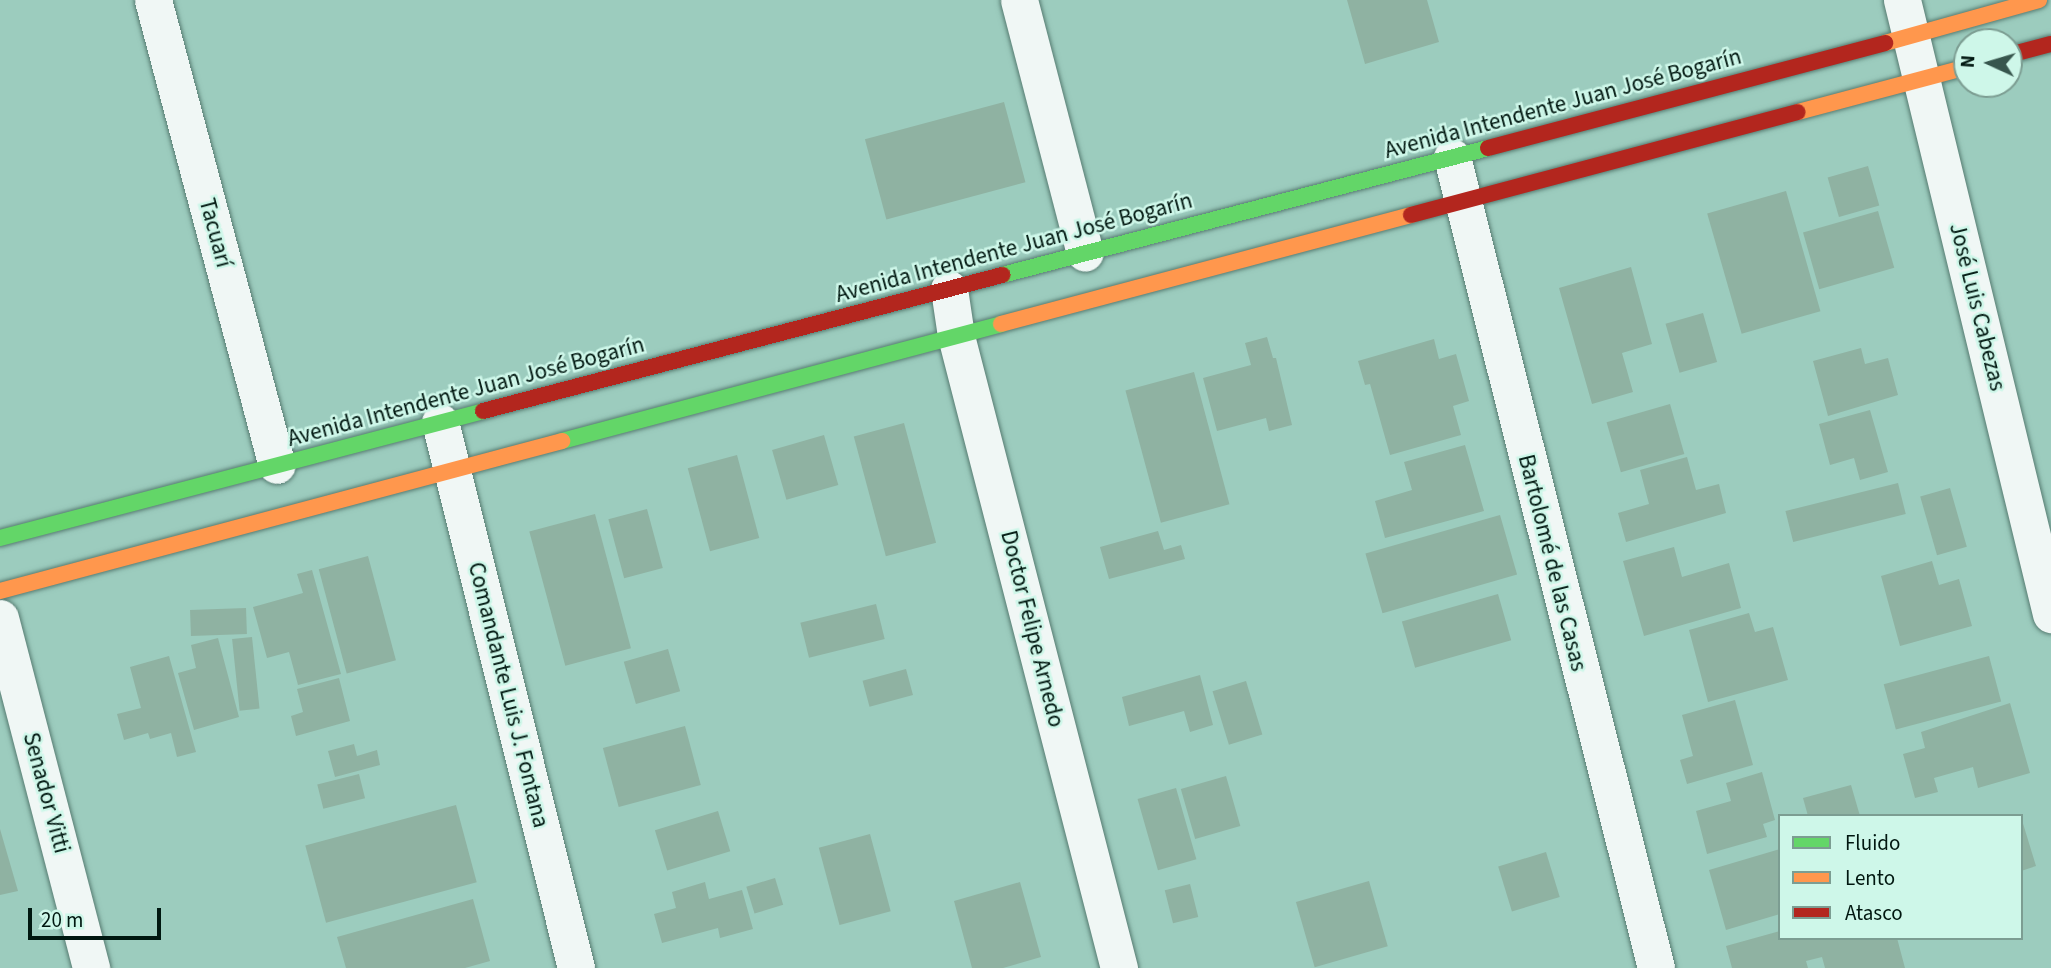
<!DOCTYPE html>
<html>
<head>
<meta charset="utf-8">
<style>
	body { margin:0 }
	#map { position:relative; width:2051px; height:968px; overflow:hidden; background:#9cccbe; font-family:"Source Sans 3",sans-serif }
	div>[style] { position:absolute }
	.building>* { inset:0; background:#8fb2a2; transform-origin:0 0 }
	.roads { filter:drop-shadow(0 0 2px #577c72) drop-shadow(0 0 2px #577c72) }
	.street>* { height:37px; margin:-18.5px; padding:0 18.5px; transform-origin:18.5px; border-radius:18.5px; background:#f0f7f5 }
	.fast>* { height:16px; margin:-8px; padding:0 8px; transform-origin:8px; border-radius:8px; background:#63d668 }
	.slow>* { height:16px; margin:-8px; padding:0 8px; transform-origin:8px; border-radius:8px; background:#ff974d }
	.jam>* { height:16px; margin:-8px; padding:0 8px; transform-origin:8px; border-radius:8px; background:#b3261e }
	span { translate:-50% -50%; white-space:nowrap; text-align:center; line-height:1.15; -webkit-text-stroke:5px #cef7e9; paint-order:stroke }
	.street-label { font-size:23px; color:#001710 }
	.legend { position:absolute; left:1778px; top:814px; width:245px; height:126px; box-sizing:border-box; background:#cef7e9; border:2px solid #7c9d92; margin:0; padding:9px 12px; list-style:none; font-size:21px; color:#001710 }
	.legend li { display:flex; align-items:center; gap:14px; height:35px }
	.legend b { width:35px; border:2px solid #7c9d92 }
	.north { position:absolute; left:1953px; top:28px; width:70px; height:70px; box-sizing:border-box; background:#cef7e9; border:2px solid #7c9d92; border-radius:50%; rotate:274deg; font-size:19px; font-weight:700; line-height:28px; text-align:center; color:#001710 }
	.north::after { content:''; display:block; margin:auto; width:24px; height:32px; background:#37564d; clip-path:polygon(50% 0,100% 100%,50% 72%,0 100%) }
	.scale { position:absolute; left:28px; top:908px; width:133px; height:32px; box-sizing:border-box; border:4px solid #001710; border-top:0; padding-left:9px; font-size:21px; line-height:24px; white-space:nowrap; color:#001710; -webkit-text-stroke:5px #cef7e9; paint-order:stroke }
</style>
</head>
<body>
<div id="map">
	<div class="building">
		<i style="clip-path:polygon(1347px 0,1427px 0,1439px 42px,1365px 64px)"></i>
		<i style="left:1004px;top:102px;width:83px;height:144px;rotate:75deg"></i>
		<i style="left:1868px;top:166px;width:41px;height:42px;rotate:74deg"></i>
		<i style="left:1786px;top:191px;width:125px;height:82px;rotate:74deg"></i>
		<i style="left:1878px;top:211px;width:59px;height:78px;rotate:74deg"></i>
		<i style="clip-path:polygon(1631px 267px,1652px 344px,1622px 353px,1633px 392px,1592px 404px,1559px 288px)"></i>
		<i style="left:1703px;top:313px;width:51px;height:39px;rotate:74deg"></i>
		<i style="clip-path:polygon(1267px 337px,1273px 358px,1276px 358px,1292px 425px,1269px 431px,1266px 418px,1217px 431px,1203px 378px,1251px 365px,1245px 343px)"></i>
		<i style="clip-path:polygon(1434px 339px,1439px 359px,1456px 354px,1469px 401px,1453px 406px,1461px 435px,1390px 455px,1370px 384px,1365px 385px,1358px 361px)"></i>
		<i style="clip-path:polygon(1861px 348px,1865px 364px,1888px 358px,1898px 395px,1828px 416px,1813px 361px)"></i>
		<i style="left:1194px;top:372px;width:137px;height:71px;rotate:75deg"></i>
		<i style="left:1670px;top:404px;width:52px;height:66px;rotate:74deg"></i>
		<i style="clip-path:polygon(1870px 410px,1888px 472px,1860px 480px,1854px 458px,1830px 465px,1819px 424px)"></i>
		<i style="left:904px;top:423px;width:124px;height:52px;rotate:75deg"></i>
		<i style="left:824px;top:435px;width:52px;height:54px;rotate:74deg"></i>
		<i style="clip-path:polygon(1465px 445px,1484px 511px,1385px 538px,1375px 501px,1412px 490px,1404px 462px)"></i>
		<i style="left:737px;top:455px;width:86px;height:51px;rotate:75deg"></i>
		<i style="clip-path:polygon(1687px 457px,1696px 490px,1719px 484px,1726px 513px,1626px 542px,1618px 513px,1649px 504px,1640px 470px)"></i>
		<i style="left:1898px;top:483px;width:32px;height:116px;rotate:76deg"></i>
		<i style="left:1950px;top:488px;width:61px;height:31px;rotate:74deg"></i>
		<i style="left:647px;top:509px;width:61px;height:40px;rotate:75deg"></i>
		<i style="left:595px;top:514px;width:139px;height:68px;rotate:75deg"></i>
		<i style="left:1500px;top:515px;width:62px;height:140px;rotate:74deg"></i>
		<i style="clip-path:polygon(1158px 531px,1164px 550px,1181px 545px,1185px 559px,1109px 579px,1100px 547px)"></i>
		<i style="clip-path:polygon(1674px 547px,1682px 577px,1729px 563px,1741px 608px,1644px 636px,1623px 561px)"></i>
		<i style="left:368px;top:556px;width:108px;height:51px;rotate:75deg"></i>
		<i style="clip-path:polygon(1932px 561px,1939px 585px,1959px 579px,1972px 626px,1900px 646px,1881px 576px)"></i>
		<i style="clip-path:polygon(312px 570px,341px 674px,298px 685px,289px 652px,267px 658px,253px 607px,303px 593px,297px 574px)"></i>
		<i style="left:1498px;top:594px;width:48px;height:100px;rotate:74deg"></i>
		<i style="left:876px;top:604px;width:36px;height:78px;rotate:76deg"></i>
		<i style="left:246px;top:608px;width:26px;height:56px;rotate:88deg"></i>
		<i style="clip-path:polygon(1749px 613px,1755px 632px,1773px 627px,1788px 680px,1708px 702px,1689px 630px)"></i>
		<i style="left:252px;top:637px;width:72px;height:20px;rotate:84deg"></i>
		<i style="clip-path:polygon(218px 638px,239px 717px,194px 730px,178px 673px,196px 668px,191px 645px)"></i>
		<i style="left:668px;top:649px;width:44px;height:46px;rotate:74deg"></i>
		<i style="clip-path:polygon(169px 656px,196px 752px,177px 757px,171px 733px,150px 739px,148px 733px,124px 740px,117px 714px,141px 708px,130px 667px)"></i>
		<i style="left:1989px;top:656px;width:47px;height:109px;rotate:75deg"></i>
		<i style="left:906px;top:669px;width:27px;height:45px;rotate:75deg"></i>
		<i style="clip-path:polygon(1200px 675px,1213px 725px,1190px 732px,1184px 711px,1129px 726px,1122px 697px)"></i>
		<i style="clip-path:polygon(339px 678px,350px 721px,296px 736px,291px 716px,303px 712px,297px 689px)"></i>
		<i style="left:1246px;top:681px;width:56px;height:35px;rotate:73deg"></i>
		<i style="clip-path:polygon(1735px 700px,1753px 765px,1687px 784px,1680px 760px,1693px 756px,1682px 715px)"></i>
		<i style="clip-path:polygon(2010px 703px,2030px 773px,1978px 788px,1973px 767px,1934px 778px,1938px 792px,1915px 798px,1903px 754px,1925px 748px,1921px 732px)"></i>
		<i style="left:685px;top:726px;width:61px;height:85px;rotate:75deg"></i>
		<i style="clip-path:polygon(354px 744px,357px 756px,377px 750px,380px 765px,335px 777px,328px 751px)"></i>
		<i style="clip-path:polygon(1762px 772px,1775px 820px,1763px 824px,1767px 837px,1707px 854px,1696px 811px,1731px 801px,1726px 783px)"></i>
		<i style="left:359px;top:774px;width:25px;height:43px;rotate:76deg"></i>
		<i style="left:1226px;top:776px;width:52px;height:47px;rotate:74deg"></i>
		<i style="clip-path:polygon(1851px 785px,1860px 816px,1808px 816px,1803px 798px)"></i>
		<i style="left:1176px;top:788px;width:74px;height:40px;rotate:74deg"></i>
		<i style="left:456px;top:805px;width:80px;height:156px;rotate:75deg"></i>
		<i style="left:718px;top:811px;width:42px;height:66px;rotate:73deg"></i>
		<i style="clip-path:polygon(2021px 817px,2036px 866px,2021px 871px)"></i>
		<i style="clip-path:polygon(0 829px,18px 891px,0 895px)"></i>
		<i style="left:870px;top:834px;width:80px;height:53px;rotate:75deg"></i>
		<i style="clip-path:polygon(1780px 849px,1780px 914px,1726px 930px,1709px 870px)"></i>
		<i style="left:1546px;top:852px;width:47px;height:50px;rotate:73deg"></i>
		<i style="left:775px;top:878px;width:28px;height:30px;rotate:73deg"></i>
		<i style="left:1369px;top:881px;width:68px;height:76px;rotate:74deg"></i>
		<i style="clip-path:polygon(705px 882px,709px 899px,742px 890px,753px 929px,720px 938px,718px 928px,662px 943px,654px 914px,676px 908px,672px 892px)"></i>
		<i style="clip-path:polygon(1020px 882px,1041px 957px,1003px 968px,972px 968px,954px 901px)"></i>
		<i style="left:1190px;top:884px;width:34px;height:26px;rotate:76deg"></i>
		<i style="clip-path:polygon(473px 899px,490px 961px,465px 968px,346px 968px,337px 937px)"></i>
		<i style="clip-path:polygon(1780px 931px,1780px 938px,1897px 938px,1905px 968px,1825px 968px,1822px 957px,1806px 961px,1808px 968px,1732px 968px,1726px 946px)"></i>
	</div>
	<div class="roads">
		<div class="street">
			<i style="left:153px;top:0;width:481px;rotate:75.1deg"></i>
			<i style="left:1019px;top:0;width:261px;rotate:75.4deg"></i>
			<i style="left:1902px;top:0;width:632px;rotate:76.36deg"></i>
			<i style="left:1452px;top:157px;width:836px;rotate:75.88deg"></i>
			<i style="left:949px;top:289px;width:48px;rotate:81.5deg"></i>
			<i style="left:956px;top:336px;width:653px;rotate:75.54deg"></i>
			<i style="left:440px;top:422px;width:563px;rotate:76.01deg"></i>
			<i style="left:0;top:618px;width:362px;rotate:75.4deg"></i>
		</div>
		<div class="fast">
			<i style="left:1002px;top:275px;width:502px;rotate:-14.64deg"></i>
			<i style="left:562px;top:441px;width:454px;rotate:-14.9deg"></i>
			<i style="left:0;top:538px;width:499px;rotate:-14.7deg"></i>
		</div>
		<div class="slow">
			<i style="left:1885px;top:43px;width:160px;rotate:-15.6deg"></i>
			<i style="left:1798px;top:112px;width:175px;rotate:-14.9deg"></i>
			<i style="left:1001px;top:324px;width:424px;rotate:-14.9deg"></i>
			<i style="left:0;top:591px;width:582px;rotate:-14.94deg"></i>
		</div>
		<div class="jam">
			<i style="left:2009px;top:55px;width:43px;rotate:-14.7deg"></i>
			<i style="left:1488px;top:148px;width:411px;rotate:-14.8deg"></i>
			<i style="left:1411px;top:215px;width:400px;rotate:-14.9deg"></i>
			<i style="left:483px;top:411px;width:537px;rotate:-14.68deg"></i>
		</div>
	</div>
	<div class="street-label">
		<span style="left:1563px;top:104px;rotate:-15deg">Avenida Intendente Juan José Bogarín</span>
		<span style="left:215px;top:233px;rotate:75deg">Tacuarí</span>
		<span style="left:1014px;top:248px;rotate:-15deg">Avenida Intendente Juan José Bogarín</span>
		<span style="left:1977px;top:307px;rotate:76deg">José Luis Cabezas</span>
		<span style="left:466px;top:392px;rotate:-15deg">Avenida Intendente Juan José Bogarín</span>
		<span style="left:1552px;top:563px;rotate:76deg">Bartolomé de las Casas</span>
		<span style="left:1032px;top:629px;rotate:76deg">Doctor Felipe Arnedo</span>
		<span style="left:508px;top:695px;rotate:76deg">Comandante Luis J. Fontana</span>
		<span style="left:46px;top:793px;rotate:75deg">Senador Vitti</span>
	</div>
	<ul class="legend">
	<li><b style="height:9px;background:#63d668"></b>Fluido</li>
	<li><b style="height:9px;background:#ff974d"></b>Lento</li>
	<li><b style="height:9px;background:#b3261e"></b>Atasco</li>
	</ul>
	<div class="north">N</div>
	<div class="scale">20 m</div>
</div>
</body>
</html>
